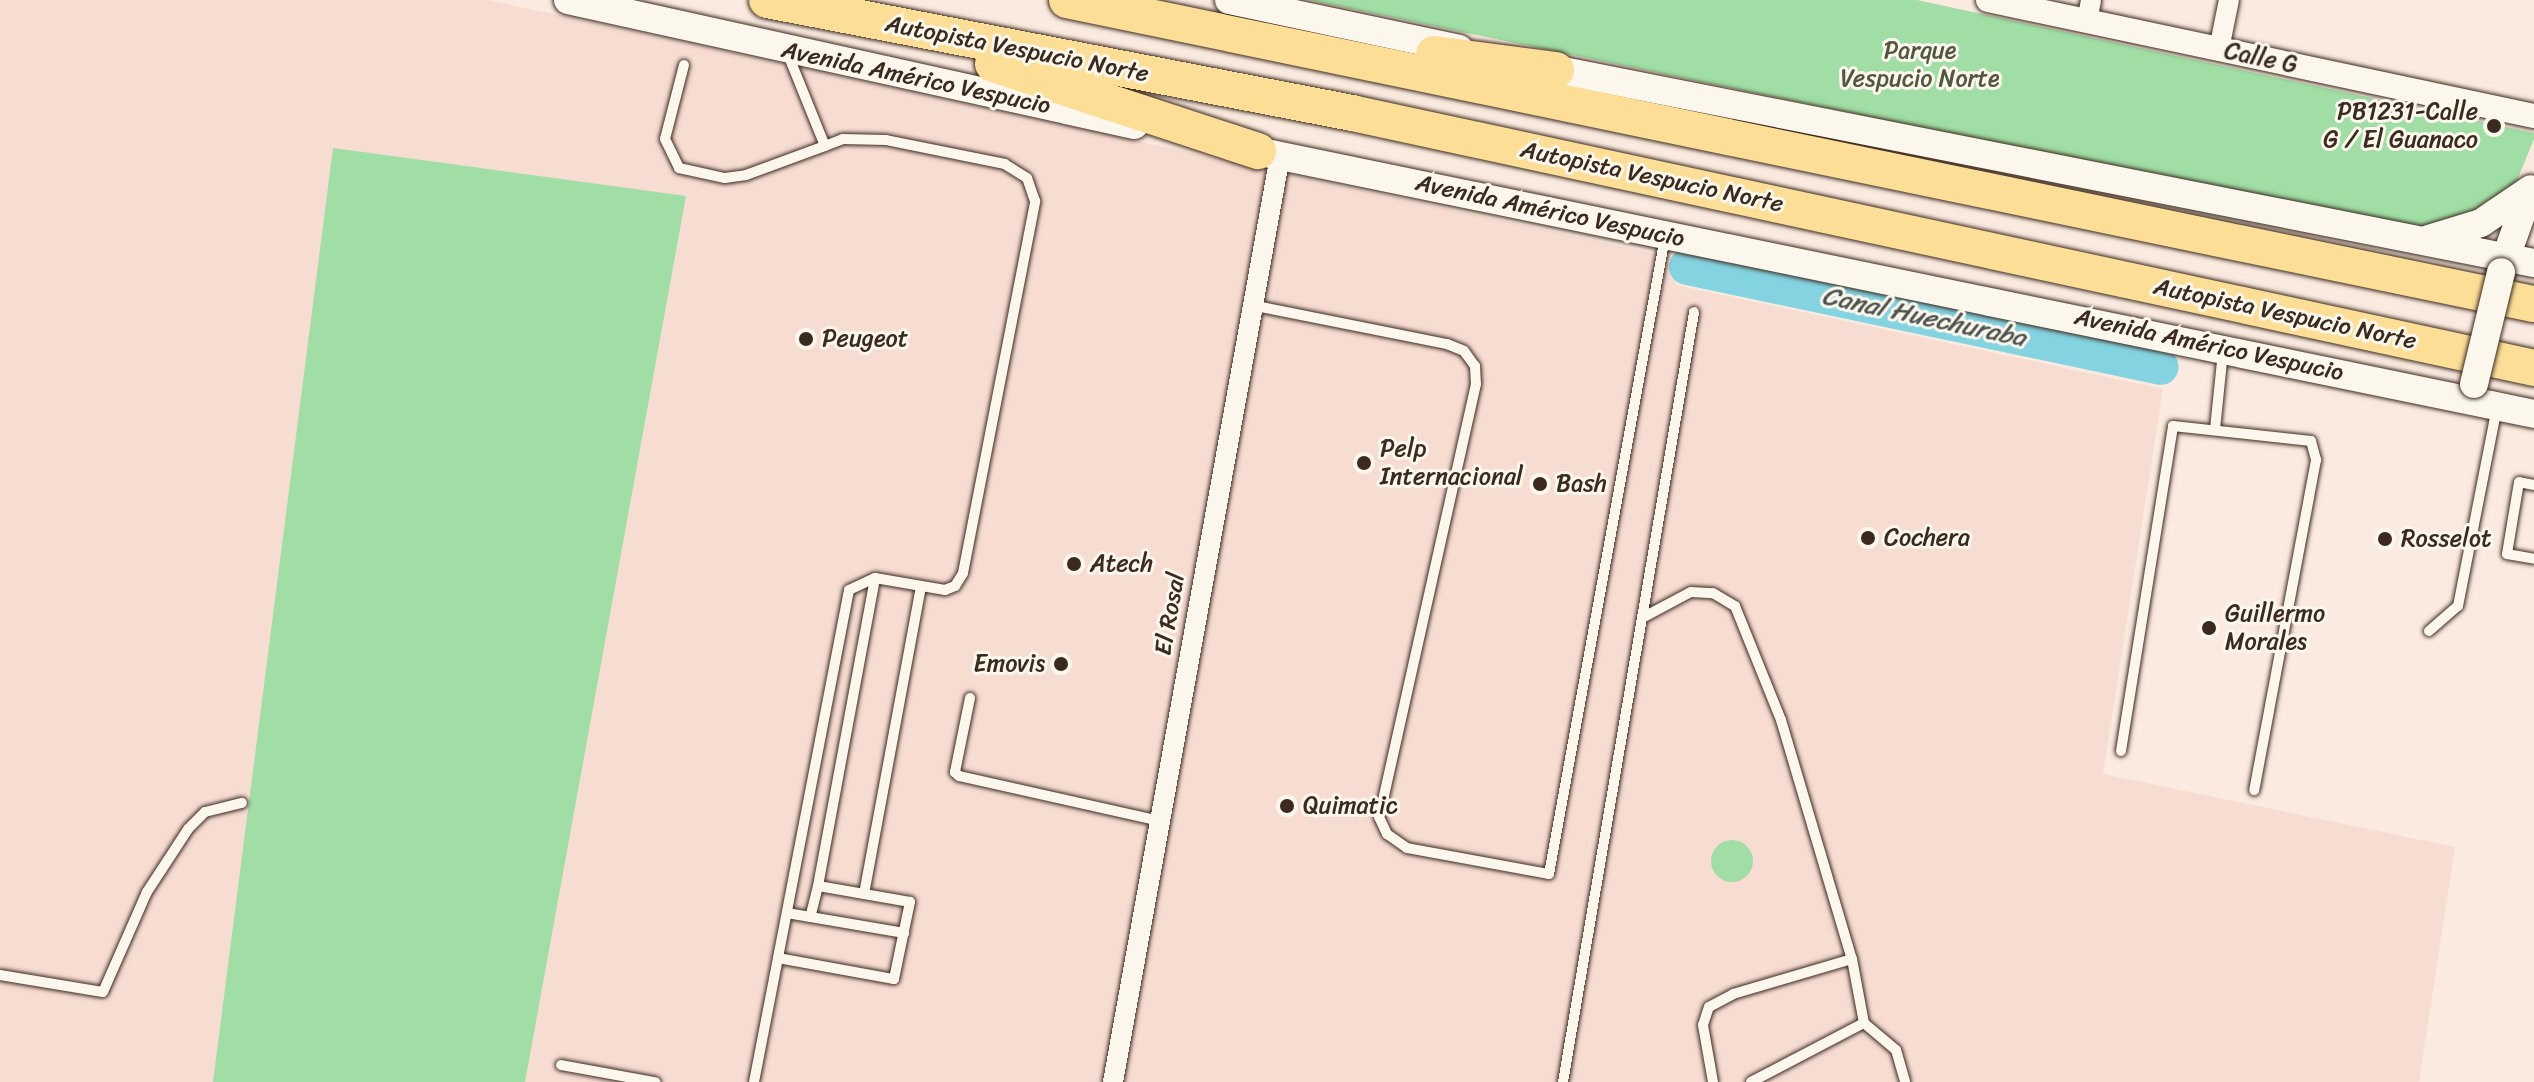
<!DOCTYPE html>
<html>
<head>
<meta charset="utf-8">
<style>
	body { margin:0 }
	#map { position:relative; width:2534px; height:1082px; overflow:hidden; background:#fbeadf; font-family:Sriracha,sans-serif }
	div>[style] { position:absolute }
	.built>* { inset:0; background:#f7dcd2 }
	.green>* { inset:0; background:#a0dea5 }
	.round { border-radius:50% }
	.river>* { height:36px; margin:-18px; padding:0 18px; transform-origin:18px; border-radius:18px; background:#84d3e1 }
	.roads { filter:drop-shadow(0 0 2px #3b2a1e) drop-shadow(0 0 2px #3b2a1e) }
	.service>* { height:10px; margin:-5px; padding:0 5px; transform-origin:5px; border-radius:5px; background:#fbf7ec }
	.minor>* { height:20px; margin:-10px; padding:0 10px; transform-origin:10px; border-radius:10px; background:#fbf7ec }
	.tertiary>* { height:24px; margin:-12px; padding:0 12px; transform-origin:12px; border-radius:12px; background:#fbf7ec }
	.secondary>* { height:28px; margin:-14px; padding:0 14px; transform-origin:14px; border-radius:14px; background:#fbf7ec }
	.motorway>* { height:36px; margin:-18px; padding:0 18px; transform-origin:18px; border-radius:18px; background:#fcde96 }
	.bridges { filter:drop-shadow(0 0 2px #3b2a1e) drop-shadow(0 0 2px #3b2a1e) }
	.secondary-bridge>* { height:28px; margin:-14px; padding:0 14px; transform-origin:14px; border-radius:14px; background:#fbf7ec }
	.dots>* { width:22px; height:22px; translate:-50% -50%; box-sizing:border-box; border:4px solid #fbf7ec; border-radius:50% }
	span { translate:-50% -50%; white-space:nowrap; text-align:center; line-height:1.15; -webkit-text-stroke:6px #fbf7ec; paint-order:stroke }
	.street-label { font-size:24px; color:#3b2a1e }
	.park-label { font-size:24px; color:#545740 }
	.poi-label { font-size:24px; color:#3b2a1e }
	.right { translate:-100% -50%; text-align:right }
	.left { translate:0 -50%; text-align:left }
	.water-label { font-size:26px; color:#4d544f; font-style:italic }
</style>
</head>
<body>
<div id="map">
	<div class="built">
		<i style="clip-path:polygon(0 0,488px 0,1679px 259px,1676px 285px,2163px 389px,2103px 774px,2455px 847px,2419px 1082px,0 1082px)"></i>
	</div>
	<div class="green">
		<i style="clip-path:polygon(1309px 0,1917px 0,2534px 133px,2534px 139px,2514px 188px,2474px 214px,2417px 231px)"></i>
		<i style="clip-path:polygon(333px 148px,686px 196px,525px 1082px,213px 1082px)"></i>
		<i class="round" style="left:1711px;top:840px;width:42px;height:42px"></i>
	</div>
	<div class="river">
		<i style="left:1687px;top:267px;width:484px;rotate:11.9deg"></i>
	</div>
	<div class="roads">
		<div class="service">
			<i style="left:684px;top:65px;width:76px;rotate:104.4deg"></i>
			<i style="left:665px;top:139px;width:32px;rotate:64deg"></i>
			<i style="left:679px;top:168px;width:47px;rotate:12.3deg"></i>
			<i style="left:725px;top:178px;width:21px;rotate:-8deg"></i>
			<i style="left:746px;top:175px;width:84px;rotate:-20.2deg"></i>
			<i style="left:1251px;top:305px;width:200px;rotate:11.3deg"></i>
			<i style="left:1447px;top:344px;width:18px;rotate:22deg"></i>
			<i style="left:1464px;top:351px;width:19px;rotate:54deg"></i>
			<i style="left:1475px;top:366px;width:18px;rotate:87deg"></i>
			<i style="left:1476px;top:384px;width:444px;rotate:102.6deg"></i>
			<i style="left:1379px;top:817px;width:19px;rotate:65deg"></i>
			<i style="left:1387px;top:834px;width:24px;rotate:35deg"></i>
			<i style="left:1407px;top:848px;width:144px;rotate:10.4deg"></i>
			<i style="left:1549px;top:874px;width:647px;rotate:-79.68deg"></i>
			<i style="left:2215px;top:429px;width:77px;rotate:-84.1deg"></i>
			<i style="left:2534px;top:485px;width:15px;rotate:-169deg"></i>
			<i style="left:2519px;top:482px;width:73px;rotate:99.5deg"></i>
			<i style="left:2507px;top:554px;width:27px;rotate:10deg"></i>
			<i style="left:1642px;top:618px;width:55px;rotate:-28deg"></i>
			<i style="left:1691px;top:592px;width:22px;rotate:3deg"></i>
			<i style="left:1713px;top:593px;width:26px;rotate:31deg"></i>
			<i style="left:1735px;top:606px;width:123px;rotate:68deg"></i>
			<i style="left:1781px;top:720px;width:249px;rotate:73.5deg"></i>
			<i style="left:1852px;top:959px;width:65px;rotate:79.4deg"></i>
			<i style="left:1864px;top:1023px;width:42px;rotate:40.2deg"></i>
			<i style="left:1896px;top:1050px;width:33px;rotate:74deg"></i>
			<i style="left:2429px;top:631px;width:38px;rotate:-41deg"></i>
			<i style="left:2458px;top:606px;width:202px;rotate:-78.9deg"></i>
			<i style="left:970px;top:698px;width:76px;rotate:101.5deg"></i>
			<i style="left:955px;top:772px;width:6px;rotate:45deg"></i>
			<i style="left:959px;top:776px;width:206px;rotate:12.6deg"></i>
			<i style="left:2121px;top:751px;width:329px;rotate:-80.9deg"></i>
			<i style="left:2173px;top:426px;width:139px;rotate:6.2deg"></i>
			<i style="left:2311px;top:441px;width:20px;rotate:75deg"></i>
			<i style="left:2316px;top:460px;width:336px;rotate:100.6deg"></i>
			<i style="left:818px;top:886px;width:313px;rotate:-79.5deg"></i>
			<i style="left:864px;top:894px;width:313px;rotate:-79.5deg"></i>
			<i style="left:787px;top:913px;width:119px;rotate:9.7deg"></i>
			<i style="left:778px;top:958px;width:118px;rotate:10.3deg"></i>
			<i style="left:894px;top:979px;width:79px;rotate:-78.3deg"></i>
			<i style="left:910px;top:902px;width:93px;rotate:-170.1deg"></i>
			<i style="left:818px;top:886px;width:32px;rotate:104deg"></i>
			<i style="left:0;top:975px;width:104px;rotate:9.4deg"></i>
			<i style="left:103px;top:992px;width:109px;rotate:-66.3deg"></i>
			<i style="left:147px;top:892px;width:75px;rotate:-56.9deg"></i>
			<i style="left:188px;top:829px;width:24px;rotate:-45deg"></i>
			<i style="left:205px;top:812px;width:38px;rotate:-14deg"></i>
			<i style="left:561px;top:1065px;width:96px;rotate:10.3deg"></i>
			<i style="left:754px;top:1082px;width:501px;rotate:-79.07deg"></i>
			<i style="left:849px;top:590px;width:29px;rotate:-25deg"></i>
			<i style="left:875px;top:578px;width:71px;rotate:9.7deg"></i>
			<i style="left:945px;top:590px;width:11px;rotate:-22deg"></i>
			<i style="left:955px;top:586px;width:15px;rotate:-58deg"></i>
			<i style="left:963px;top:573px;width:379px;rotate:-79deg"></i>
			<i style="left:1035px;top:201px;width:24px;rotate:-109deg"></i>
			<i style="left:1027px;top:178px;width:26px;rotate:-148deg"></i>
			<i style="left:1005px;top:164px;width:121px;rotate:-168.6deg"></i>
			<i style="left:886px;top:140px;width:43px;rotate:-178.7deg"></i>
			<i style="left:843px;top:139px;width:19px;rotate:159deg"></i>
			<i style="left:825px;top:146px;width:101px;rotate:-112deg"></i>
			<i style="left:1563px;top:1082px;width:781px;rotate:-80.34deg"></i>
			<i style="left:1713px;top:1082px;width:58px;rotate:-100deg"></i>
			<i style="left:1703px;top:1025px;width:19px;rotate:-72deg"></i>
			<i style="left:1709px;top:1007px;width:27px;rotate:-28deg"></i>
			<i style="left:1733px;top:994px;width:124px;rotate:-16.4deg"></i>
			<i style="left:1751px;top:1082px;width:127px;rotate:-27.6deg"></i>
		</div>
		<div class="minor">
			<i style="left:2087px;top:21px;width:21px;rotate:-79deg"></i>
			<i style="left:2219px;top:49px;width:50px;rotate:-78.5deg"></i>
			<i style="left:1113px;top:1082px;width:941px;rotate:-79.78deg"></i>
		</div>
		<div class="tertiary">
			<i style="left:1988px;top:0;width:558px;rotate:11.99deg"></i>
		</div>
		<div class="secondary">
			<i style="left:568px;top:0;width:580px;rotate:12.45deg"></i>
			<i style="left:1229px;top:0;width:235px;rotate:12deg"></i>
			<i style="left:1538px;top:66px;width:1015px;rotate:11.19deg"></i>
			<i style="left:1237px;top:147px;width:1324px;rotate:11.63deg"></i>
			<i style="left:2429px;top:239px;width:54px;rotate:-17.1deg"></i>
			<i style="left:2481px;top:223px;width:60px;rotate:-34.2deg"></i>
			<i style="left:2501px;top:271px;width:86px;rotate:-70.3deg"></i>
		</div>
		<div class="motorway">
			<i style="left:767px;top:0;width:596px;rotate:10.93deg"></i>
			<i style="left:1352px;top:113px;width:1209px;rotate:12.17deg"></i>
			<i style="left:1067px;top:0;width:1498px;rotate:11.71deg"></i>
			<i style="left:1434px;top:54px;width:123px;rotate:7.5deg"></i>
			<i style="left:993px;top:64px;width:279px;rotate:18.2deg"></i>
		</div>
	</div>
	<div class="bridges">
		<div class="secondary-bridge">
			<i style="left:2474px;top:384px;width:115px;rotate:-76.4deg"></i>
		</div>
	</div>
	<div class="dots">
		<i style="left:2494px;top:126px;background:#3b2a1e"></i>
		<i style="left:806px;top:339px;background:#3b2a1e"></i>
		<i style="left:1364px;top:463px;background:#3b2a1e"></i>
		<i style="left:1540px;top:484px;background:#3b2a1e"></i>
		<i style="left:1868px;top:538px;background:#3b2a1e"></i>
		<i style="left:2385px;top:539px;background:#3b2a1e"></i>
		<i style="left:1074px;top:564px;background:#3b2a1e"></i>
		<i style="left:2209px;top:628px;background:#3b2a1e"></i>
		<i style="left:1061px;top:664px;background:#3b2a1e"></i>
		<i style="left:1287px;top:806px;background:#3b2a1e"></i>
	</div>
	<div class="street-label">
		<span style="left:1017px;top:49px;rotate:11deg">Autopista Vespucio Norte</span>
		<span style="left:2261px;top:58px;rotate:12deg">Calle G</span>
		<span style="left:916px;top:78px;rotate:12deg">Avenida Américo Vespucio</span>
		<span style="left:1652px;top:177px;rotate:12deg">Autopista Vespucio Norte</span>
		<span style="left:1550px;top:211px;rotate:12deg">Avenida Américo Vespucio</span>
		<span style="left:2285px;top:314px;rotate:12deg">Autopista Vespucio Norte</span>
		<span style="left:2209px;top:345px;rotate:12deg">Avenida Américo Vespucio</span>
		<span style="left:1170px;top:614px;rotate:-80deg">El Rosal</span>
	</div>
	<div class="park-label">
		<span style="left:1920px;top:65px">Parque<br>Vespucio Norte</span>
	</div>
	<div class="poi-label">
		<span class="right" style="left:2478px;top:126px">PB1231-Calle<br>G / El Guanaco</span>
		<span class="left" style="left:822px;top:339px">Peugeot</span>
		<span class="left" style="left:1380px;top:463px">Pelp<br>Internacional</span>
		<span class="left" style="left:1556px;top:484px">Bash</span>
		<span class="left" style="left:1884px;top:538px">Cochera</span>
		<span class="left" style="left:2401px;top:539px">Rosselot</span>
		<span class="left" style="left:1090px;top:564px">Atech</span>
		<span class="left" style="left:2225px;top:628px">Guillermo<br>Morales</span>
		<span class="right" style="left:1045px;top:664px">Emovis</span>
		<span class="left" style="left:1303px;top:806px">Quimatic</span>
	</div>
	<div class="water-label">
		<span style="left:1924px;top:317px;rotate:12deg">Canal Huechuraba</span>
	</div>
</div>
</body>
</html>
